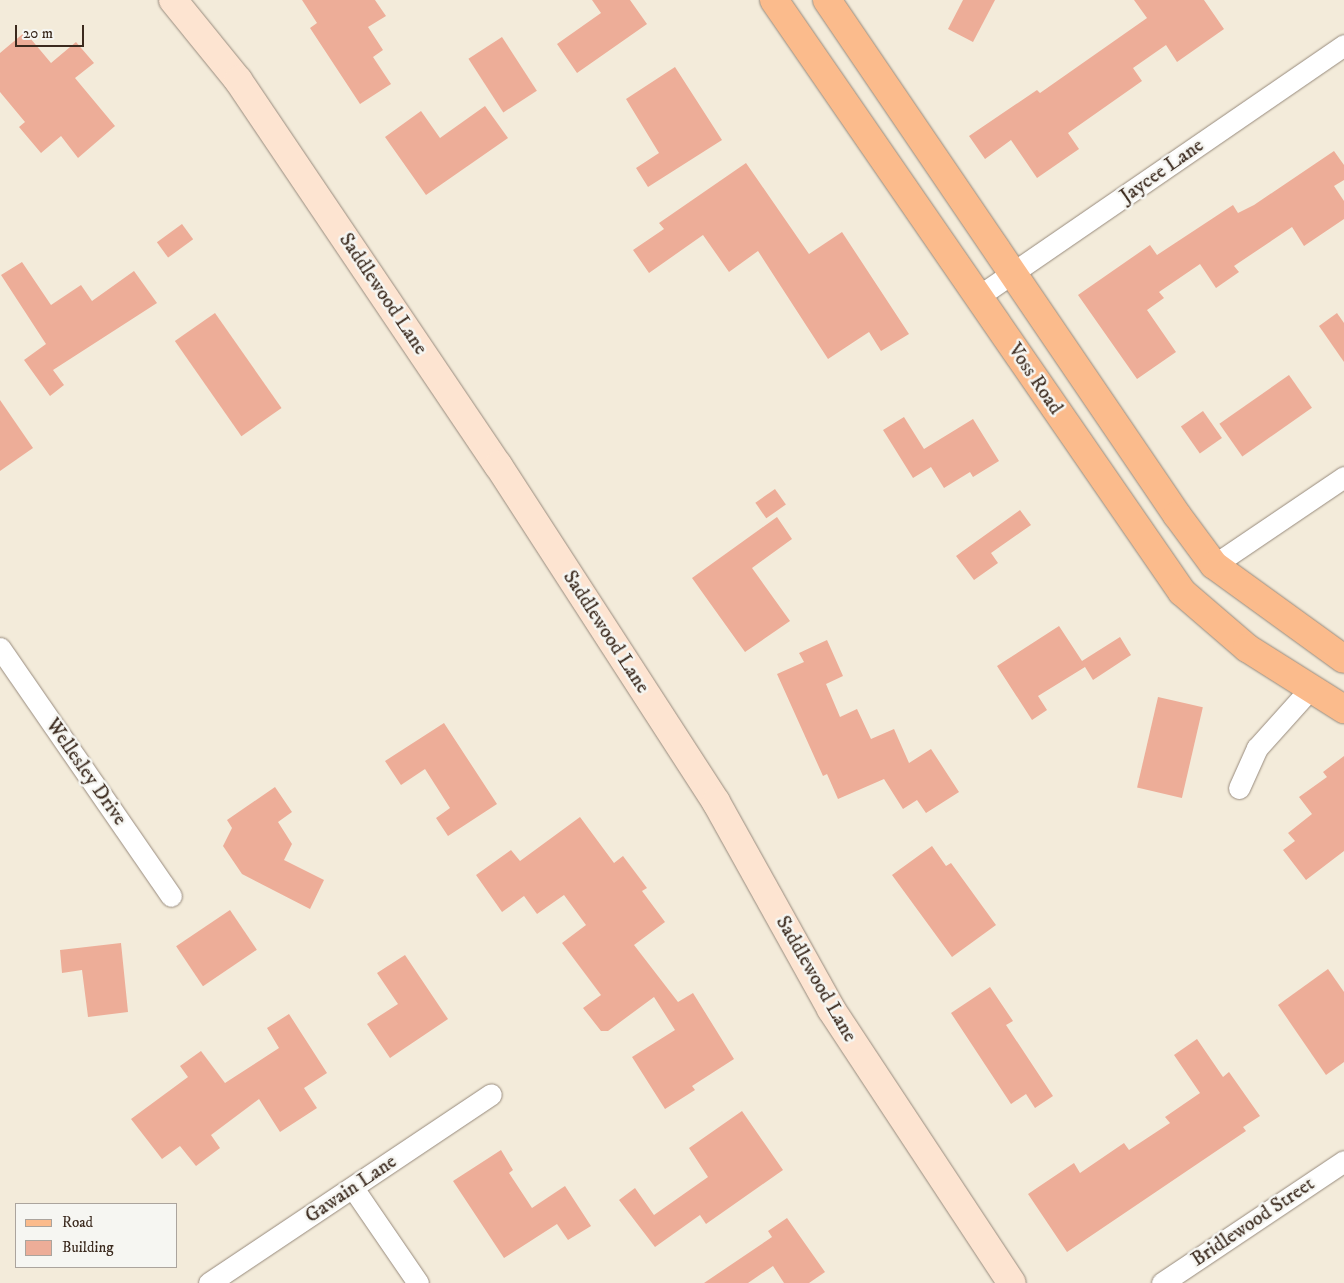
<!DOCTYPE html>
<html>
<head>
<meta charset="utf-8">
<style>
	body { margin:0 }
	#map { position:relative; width:1344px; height:1283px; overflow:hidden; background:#f3ebda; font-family:"IM FELL DW Pica",serif }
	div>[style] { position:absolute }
	.building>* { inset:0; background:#edad98; transform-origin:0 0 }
	.roads { filter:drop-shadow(0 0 1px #978a7c) drop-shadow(0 0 1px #978a7c) }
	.street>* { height:21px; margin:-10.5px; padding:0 10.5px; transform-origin:10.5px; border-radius:10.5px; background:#fff }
	.secondary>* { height:28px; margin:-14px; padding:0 14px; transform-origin:14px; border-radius:14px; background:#fde4d1 }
	.primary>* { height:28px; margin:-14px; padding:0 14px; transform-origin:14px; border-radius:14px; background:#fbbb8c }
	span { translate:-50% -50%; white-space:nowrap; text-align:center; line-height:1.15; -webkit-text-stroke:5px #f6f6f2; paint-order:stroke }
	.street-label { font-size:20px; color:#3b2a1e }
	.legend { position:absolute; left:15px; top:1203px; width:162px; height:65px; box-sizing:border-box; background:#f6f6f2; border:1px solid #aba49d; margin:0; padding:6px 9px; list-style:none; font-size:15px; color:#3b2a1e }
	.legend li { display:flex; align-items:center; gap:10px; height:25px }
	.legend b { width:25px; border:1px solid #aba49d }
	.scale { position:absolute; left:15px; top:25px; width:69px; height:22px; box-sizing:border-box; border:2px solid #3b2a1e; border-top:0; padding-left:6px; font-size:15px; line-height:18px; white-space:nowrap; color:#3b2a1e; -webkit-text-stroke:4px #f6f6f2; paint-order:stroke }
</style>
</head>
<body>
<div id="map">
	<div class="building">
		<i style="clip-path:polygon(302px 0,375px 0,386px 16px,368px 27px,383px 50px,373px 57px,391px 84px,360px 104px,310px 28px,317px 23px)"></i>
		<i style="clip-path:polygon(592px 0,630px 0,647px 24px,577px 73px,557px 44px,601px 13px)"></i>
		<i style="clip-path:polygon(963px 0,995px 0,973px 42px,948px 29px)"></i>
		<i style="clip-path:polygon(1134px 0,1204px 0,1224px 29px,1177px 62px,1166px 45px,1133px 68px,1142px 81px,1068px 133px,1079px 149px,1037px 178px,1011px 140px,985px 159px,969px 136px,1037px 90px,1040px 93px,1147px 18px)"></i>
		<i style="clip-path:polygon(25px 32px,51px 63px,76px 42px,94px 63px,75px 78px,115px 126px,78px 158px,61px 136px,41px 153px,19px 127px,25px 122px,0 92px,0 53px)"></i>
		<i style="left:502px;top:37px;width:64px;height:40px;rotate:57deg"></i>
		<i style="clip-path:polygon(675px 67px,722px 140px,648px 187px,636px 168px,659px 153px,626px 99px)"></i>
		<i style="clip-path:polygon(485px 106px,508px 138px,426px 195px,385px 137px,421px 111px,440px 138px)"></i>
		<i style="clip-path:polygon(1334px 151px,1344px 165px,1344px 180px,1334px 186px,1344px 201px,1344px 219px,1304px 246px,1292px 227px,1234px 266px,1239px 272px,1216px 288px,1200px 264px,1159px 292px,1164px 298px,1147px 310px,1176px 352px,1137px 379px,1078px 295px,1150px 245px,1157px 255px,1233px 205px,1238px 213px,1254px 205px)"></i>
		<i style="clip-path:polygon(746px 163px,809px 254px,842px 232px,909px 334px,881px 351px,869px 332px,828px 359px,758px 251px,729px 272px,703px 235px,649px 273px,633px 250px,664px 229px,659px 223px)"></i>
		<i style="left:182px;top:224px;width:19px;height:31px;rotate:54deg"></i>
		<i style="clip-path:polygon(22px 262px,51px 305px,81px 285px,92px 301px,134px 271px,157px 303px,53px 370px,64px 385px,50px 396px,24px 360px,46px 344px,1px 275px)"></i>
		<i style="left:215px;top:313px;width:116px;height:49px;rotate:55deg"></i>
		<i style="clip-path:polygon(1337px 313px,1344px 323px,1344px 362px,1319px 326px)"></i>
		<i style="left:1289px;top:375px;width:40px;height:85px;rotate:55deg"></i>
		<i style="clip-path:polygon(0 400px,33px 448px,0 471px)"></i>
		<i style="left:1203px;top:411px;width:33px;height:27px;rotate:55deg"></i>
		<i style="clip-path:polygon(904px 417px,924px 449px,973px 419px,999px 461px,973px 477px,970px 472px,944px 488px,931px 467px,913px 478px,883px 430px)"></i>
		<i style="left:775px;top:489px;width:19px;height:24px;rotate:55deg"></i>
		<i style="clip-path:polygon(1020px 510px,1031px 525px,991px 553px,998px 563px,974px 580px,956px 556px)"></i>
		<i style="clip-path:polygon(777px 517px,792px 539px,752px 568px,790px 621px,745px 652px,692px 578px)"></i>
		<i style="clip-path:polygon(1059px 626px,1082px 661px,1120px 637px,1131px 655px,1093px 680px,1085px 667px,1038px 696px,1047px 710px,1032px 720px,997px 666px)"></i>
		<i style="clip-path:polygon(827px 640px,843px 676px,826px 684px,840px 717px,857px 709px,871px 739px,894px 729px,909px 763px,931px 749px,959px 792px,926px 813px,917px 800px,903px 809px,884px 779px,838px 799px,827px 774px,823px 776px,777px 674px,804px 662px,799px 653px)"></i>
		<i style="left:1158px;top:697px;width:46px;height:93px;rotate:13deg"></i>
		<i style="clip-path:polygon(444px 723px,497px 804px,448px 836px,436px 818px,450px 808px,425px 769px,401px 785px,385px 761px)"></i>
		<i style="clip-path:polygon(1344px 756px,1344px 851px,1306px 880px,1283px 850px,1295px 841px,1288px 833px,1312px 814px,1299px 797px,1327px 777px,1323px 772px)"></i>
		<i style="clip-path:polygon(275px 787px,292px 812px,278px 822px,292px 844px,284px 860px,324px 880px,310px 909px,242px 874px,223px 846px,232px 828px,227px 820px)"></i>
		<i style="clip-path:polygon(580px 817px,614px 863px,623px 856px,647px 888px,642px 891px,665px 922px,634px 945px,678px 1002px,693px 993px,734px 1059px,692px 1086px,695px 1090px,665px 1109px,632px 1057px,675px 1030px,654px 997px,608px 1031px,601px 1031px,583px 1008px,601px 995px,562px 943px,586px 925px,564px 895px,537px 914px,524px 896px,502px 912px,476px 875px,511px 850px,520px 861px)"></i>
		<i style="clip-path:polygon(932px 846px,946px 866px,951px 863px,996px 925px,952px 957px,892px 875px)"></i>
		<i style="left:230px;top:910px;width:48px;height:65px;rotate:56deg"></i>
		<i style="clip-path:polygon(121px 943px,128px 1012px,88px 1017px,82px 970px,62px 973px,60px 950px)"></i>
		<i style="clip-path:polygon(405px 955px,448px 1019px,390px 1058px,367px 1024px,398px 1004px,377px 973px)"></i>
		<i style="clip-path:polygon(1328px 969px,1344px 992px,1344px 1062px,1326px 1075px,1278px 1005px)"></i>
		<i style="clip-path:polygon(990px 987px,1013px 1021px,1006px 1025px,1053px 1096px,1035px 1108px,1026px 1094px,1011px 1104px,951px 1013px)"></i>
		<i style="clip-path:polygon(289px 1014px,327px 1073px,304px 1088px,317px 1108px,280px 1132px,259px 1099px,211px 1135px,220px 1148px,196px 1166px,180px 1146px,162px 1159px,131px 1119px,188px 1077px,180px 1066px,201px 1051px,225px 1083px,279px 1048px,267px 1028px)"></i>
		<i style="clip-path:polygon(1197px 1039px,1223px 1077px,1229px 1072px,1260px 1116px,1243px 1127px,1246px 1131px,1067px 1252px,1028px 1194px,1074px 1163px,1080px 1173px,1124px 1143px,1129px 1150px,1170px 1123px,1165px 1117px,1200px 1093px,1174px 1055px)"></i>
		<i style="clip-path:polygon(742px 1111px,783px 1170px,706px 1224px,700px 1215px,655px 1247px,619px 1200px,635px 1188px,654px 1215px,708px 1177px,689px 1148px)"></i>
		<i style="clip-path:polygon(501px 1150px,513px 1170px,509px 1173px,532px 1208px,565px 1186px,591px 1226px,568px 1240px,557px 1224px,504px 1258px,453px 1181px)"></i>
		<i style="clip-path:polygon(787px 1218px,825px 1272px,809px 1283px,784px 1283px,773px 1266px,748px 1283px,704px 1283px,772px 1237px,768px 1231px)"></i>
	</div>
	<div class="roads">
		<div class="street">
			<i style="left:979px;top:296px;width:443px;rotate:-34.5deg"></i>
			<i style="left:1214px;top:565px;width:157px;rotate:-34.1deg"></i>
			<i style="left:0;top:648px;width:301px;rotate:55.4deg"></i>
			<i style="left:1239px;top:788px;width:44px;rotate:-65.8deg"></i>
			<i style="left:1257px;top:748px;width:78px;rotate:-48.1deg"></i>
			<i style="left:353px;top:1188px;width:115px;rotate:55.6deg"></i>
			<i style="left:209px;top:1283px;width:339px;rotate:-33.8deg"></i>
			<i style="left:1162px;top:1283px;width:219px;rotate:-33.8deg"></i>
		</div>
		<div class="secondary">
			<i style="left:173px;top:0;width:103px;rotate:50.9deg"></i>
			<i style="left:238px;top:80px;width:465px;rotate:56deg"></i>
			<i style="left:498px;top:465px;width:401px;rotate:57.1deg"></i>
			<i style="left:716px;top:802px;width:237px;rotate:60.9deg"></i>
			<i style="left:831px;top:1009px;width:328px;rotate:56.6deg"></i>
		</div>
		<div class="primary">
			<i style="left:774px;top:0;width:719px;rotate:55.43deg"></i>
			<i style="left:1182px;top:592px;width:86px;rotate:40.7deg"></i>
			<i style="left:1247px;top:648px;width:115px;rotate:32.2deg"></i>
			<i style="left:827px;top:0;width:623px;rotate:55.8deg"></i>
			<i style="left:1177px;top:515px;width:62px;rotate:53.5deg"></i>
			<i style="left:1214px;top:565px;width:160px;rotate:35.9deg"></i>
		</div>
	</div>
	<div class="street-label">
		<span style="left:1162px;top:171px;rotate:-35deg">Jaycee Lane</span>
		<span style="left:383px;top:294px;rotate:56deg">Saddlewood Lane</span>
		<span style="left:1035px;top:379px;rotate:56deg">Voss Road</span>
		<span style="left:606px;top:632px;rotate:57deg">Saddlewood Lane</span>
		<span style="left:86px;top:772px;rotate:55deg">Wellesley Drive</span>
		<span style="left:816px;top:979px;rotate:60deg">Saddlewood Lane</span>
		<span style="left:351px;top:1189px;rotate:-34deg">Gawain Lane</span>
		<span style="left:1253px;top:1222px;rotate:-34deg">Bridlewood Street</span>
	</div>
	<ul class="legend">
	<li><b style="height:6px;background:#fbbb8c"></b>Road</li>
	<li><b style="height:14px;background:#edad98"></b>Building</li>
	</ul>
	<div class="scale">20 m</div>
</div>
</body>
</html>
